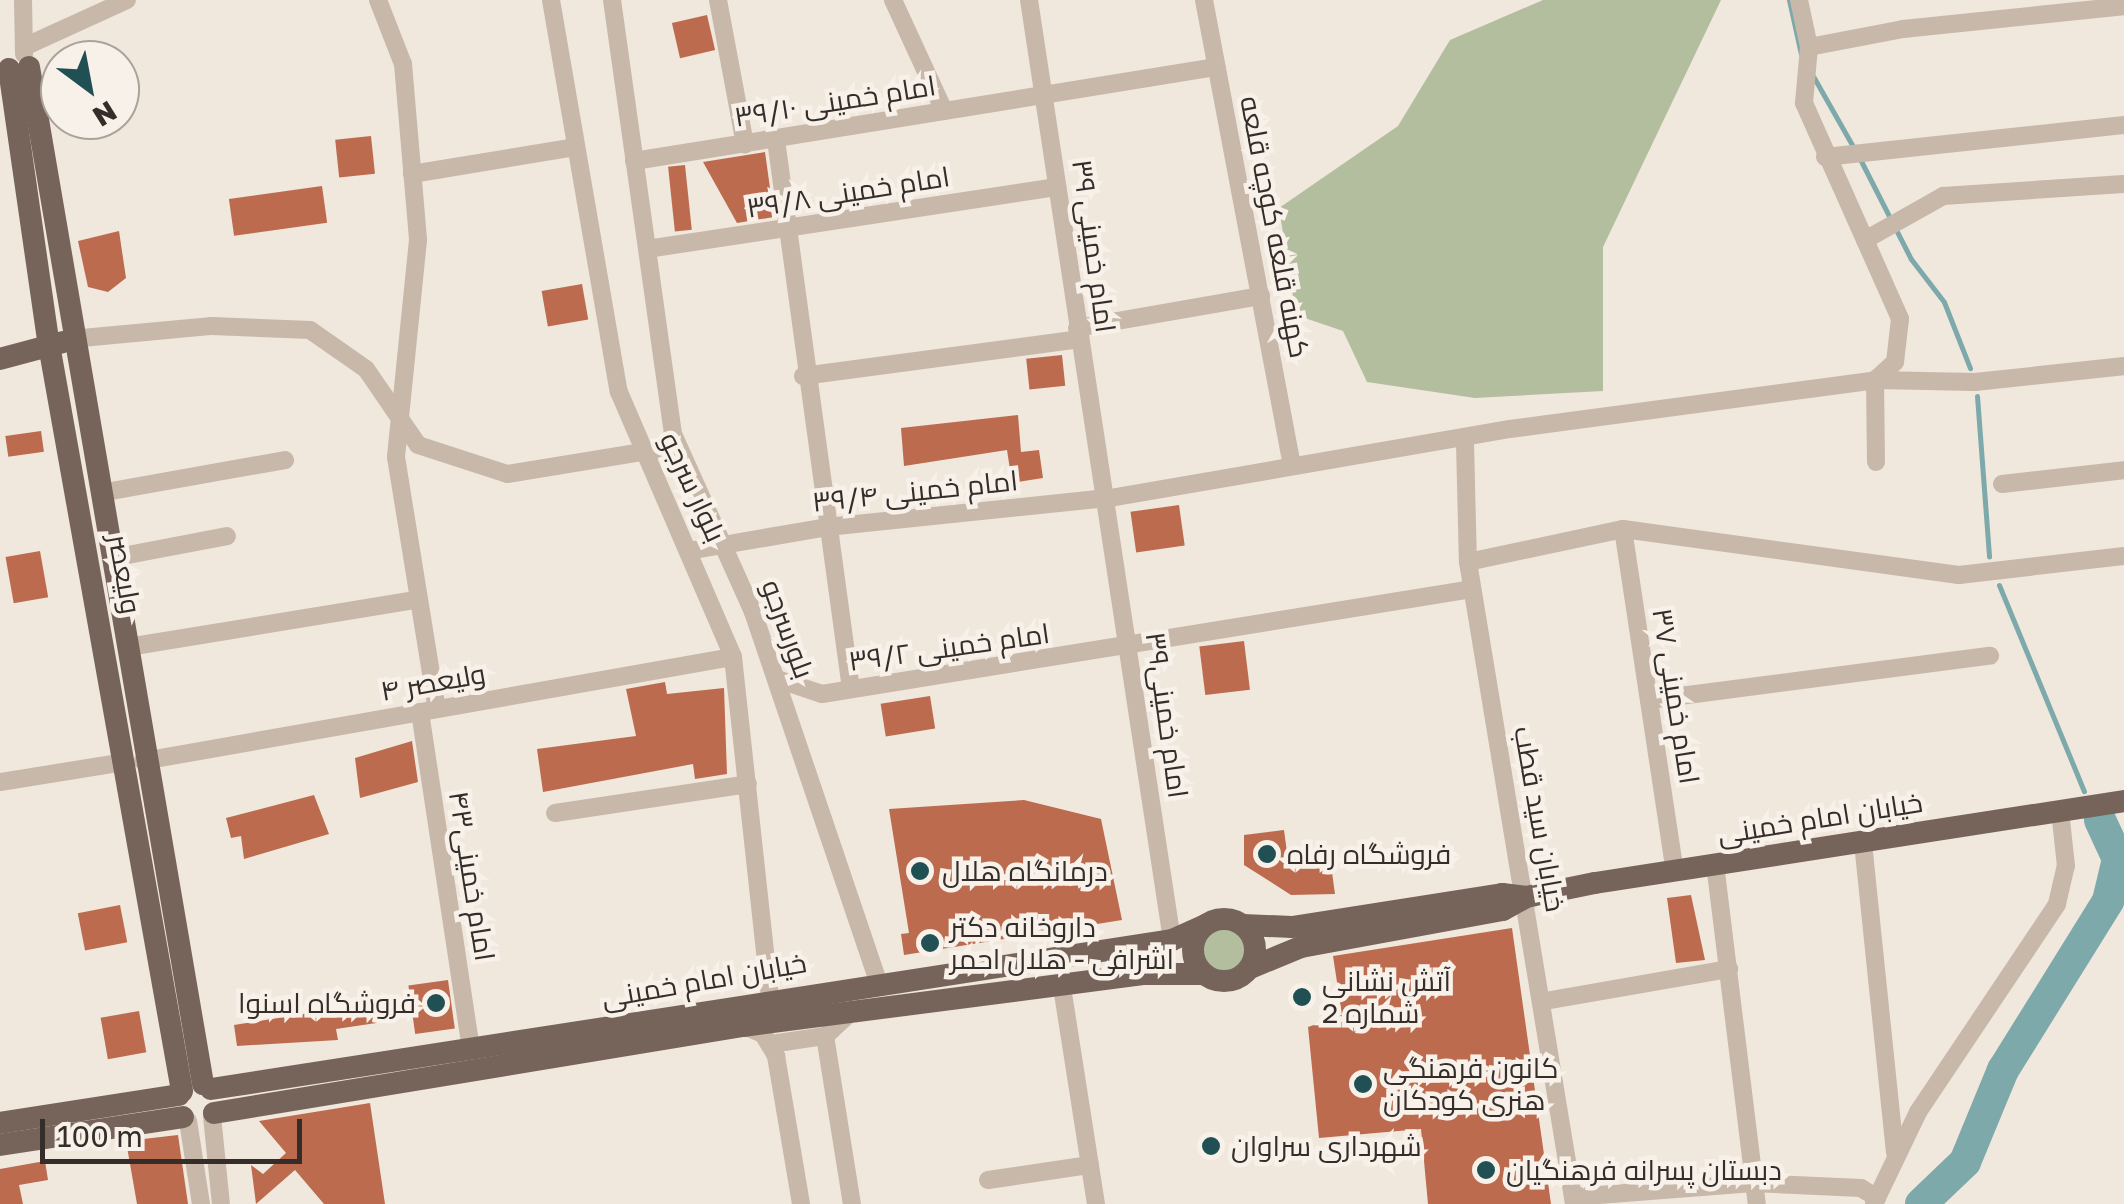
<!DOCTYPE html>
<html>
<head>
<meta charset="utf-8">
<style>
	body { margin:0 }
	#map { position:relative; width:2124px; height:1204px; overflow:hidden; background:#f0e7dd; font-family:"Golos Text",Cairo,sans-serif }
	div>[style] { position:absolute }
	.green>* { inset:0; background:#b3be9e }
	.round { border-radius:50% }
	.stream>* { height:5px; margin:-2.5px; padding:0 2.5px; transform-origin:2.5px; border-radius:2.5px; background:#7da9ab }
	.river>* { height:32px; margin:-16px; padding:0 16px; transform-origin:16px; border-radius:16px; background:#7da9ab }
	.building>* { inset:0; background:#bd6b4e; transform-origin:0 0 }
	.minor>* { height:18px; margin:-9px; padding:0 9px; transform-origin:9px; border-radius:9px; background:#c7b8a9 }
	.major>* { height:22px; margin:-11px; padding:0 11px; transform-origin:11px; border-radius:11px; background:#76645b }
	.major>.ring { margin:-11px; padding:0; box-sizing:content-box; background:none; border:22px solid #76645b; border-radius:50% }
	.dots>* { width:28px; height:28px; translate:-50% -50%; box-sizing:border-box; border:5px solid #f8f1e9; border-radius:50% }
	span { translate:-50% -50%; white-space:nowrap; text-align:center; line-height:1.15; -webkit-text-stroke:9px #f8f1e9; paint-order:stroke }
	.street-label { font-size:28px; color:#352d29 }
	.poi-label { font-size:28px; color:#352d29 }
	.left { translate:0 -50%; text-align:left }
	.right { translate:-100% -50%; text-align:right }
	.north { position:absolute; left:40px; top:40px; width:100px; height:100px; box-sizing:border-box; background:#f8f1e9; border:2px solid #aaa39c; border-radius:50%; rotate:148deg; font-size:28px; font-weight:700; line-height:40px; text-align:center; color:#352d29 }
	.north::after { content:''; display:block; margin:auto; width:35px; height:45px; background:#215054; clip-path:polygon(50% 0,100% 100%,50% 72%,0 100%) }
	.scale { position:absolute; left:40px; top:1119px; width:262px; height:45px; box-sizing:border-box; border:5px solid #352d29; border-top:0; padding-left:12px; font-size:30px; line-height:35px; white-space:nowrap; color:#352d29; -webkit-text-stroke:8px #f8f1e9; paint-order:stroke }
</style>
</head>
<body>
<div id="map">
	<div class="green">
		<i style="clip-path:polygon(1543px 0,1721px 0,1603px 247px,1603px 391px,1475px 398px,1367px 382px,1343px 331px,1296px 315px,1279px 208px,1398px 126px,1450px 40px)"></i>
		<i class="round" style="left:1203px;top:929px;width:42px;height:42px"></i>
	</div>
	<div class="stream">
		<i style="left:1789px;top:0;width:55px;rotate:77.5deg"></i>
		<i style="left:1813px;top:76px;width:85px;rotate:60.4deg"></i>
		<i style="left:1860px;top:159px;width:112px;rotate:63deg"></i>
		<i style="left:1911px;top:259px;width:54px;rotate:52.5deg"></i>
		<i style="left:1944px;top:302px;width:71px;rotate:68.5deg"></i>
		<i style="left:1977px;top:396px;width:161px;rotate:85.7deg"></i>
		<i style="left:1999px;top:585px;width:223px;rotate:67.6deg"></i>
	</div>
	<div class="river">
		<i style="left:1921px;top:1204px;width:61px;rotate:-43.7deg"></i>
		<i style="left:1965px;top:1162px;width:100px;rotate:-67.6deg"></i>
		<i style="left:2003px;top:1070px;width:199px;rotate:-58.1deg"></i>
		<i style="left:2108px;top:901px;width:43px;rotate:-76.6deg"></i>
		<i style="left:2118px;top:859px;width:43px;rotate:-114.8deg"></i>
	</div>
	<div class="building">
		<i style="left:707px;top:15px;width:36px;height:36px;rotate:77deg"></i>
		<i style="left:371px;top:136px;width:38px;height:36px;rotate:84deg"></i>
		<i style="clip-path:polygon(765px 152px,774px 217px,737px 223px,703px 162px)"></i>
		<i style="left:685px;top:165px;width:65px;height:17px;rotate:84deg"></i>
		<i style="left:322px;top:186px;width:37px;height:94px;rotate:82deg"></i>
		<i style="clip-path:polygon(119px 231px,126px 278px,108px 292px,88px 287px,78px 241px)"></i>
		<i style="left:582px;top:284px;width:36px;height:41px;rotate:80deg"></i>
		<i style="left:1062px;top:355px;width:31px;height:36px;rotate:84deg"></i>
		<i style="clip-path:polygon(1018px 415px,1021px 452px,1039px 450px,1043px 478px,1012px 483px,1007px 450px,904px 466px,901px 428px)"></i>
		<i style="left:41px;top:431px;width:21px;height:36px;rotate:82deg"></i>
		<i style="left:1179px;top:505px;width:41px;height:49px;rotate:82deg"></i>
		<i style="left:40px;top:551px;width:47px;height:35px;rotate:80deg"></i>
		<i style="left:1244px;top:641px;width:49px;height:45px;rotate:83deg"></i>
		<i style="clip-path:polygon(665px 682px,667px 694px,724px 688px,727px 774px,695px 779px,693px 764px,543px 792px,537px 749px,636px 736px,626px 689px)"></i>
		<i style="left:930px;top:696px;width:33px;height:50px;rotate:81deg"></i>
		<i style="clip-path:polygon(412px 741px,418px 782px,360px 798px,355px 758px)"></i>
		<i style="clip-path:polygon(314px 795px,329px 834px,244px 859px,241px 836px,231px 838px,226px 818px)"></i>
		<i style="clip-path:polygon(1024px 800px,1101px 819px,1122px 920px,904px 955px,901px 934px,909px 933px,889px 809px)"></i>
		<i style="clip-path:polygon(1284px 830px,1288px 860px,1330px 858px,1335px 894px,1291px 895px,1244px 865px,1244px 835px)"></i>
		<i style="clip-path:polygon(1691px 895px,1705px 960px,1676px 963px,1667px 898px)"></i>
		<i style="left:120px;top:905px;width:38px;height:43px;rotate:79deg"></i>
		<i style="clip-path:polygon(1512px 928px,1551px 1204px,1428px 1204px,1421px 1129px,1319px 1138px,1308px 1027px,1342px 1015px,1333px 956px)"></i>
		<i style="left:448px;top:980px;width:49px;height:40px;rotate:82deg"></i>
		<i style="clip-path:polygon(380px 1002px,383px 1022px,336px 1029px,338px 1040px,237px 1046px,234px 1025px)"></i>
		<i style="left:139px;top:1011px;width:42px;height:39px;rotate:80deg"></i>
		<i style="clip-path:polygon(370px 1103px,385px 1204px,324px 1204px,295px 1170px,256px 1204px,251px 1165px,263px 1174px,286px 1153px,259px 1121px)"></i>
		<i style="clip-path:polygon(178px 1135px,188px 1204px,137px 1204px,126px 1141px)"></i>
		<i style="clip-path:polygon(45px 1161px,48px 1180px,19px 1185px,23px 1204px,0 1204px,0 1169px)"></i>
	</div>
	<div class="minor">
		<i style="left:23px;top:0;width:54px;rotate:88.9deg"></i>
		<i style="left:378px;top:0;width:69px;rotate:68.7deg"></i>
		<i style="left:403px;top:64px;width:177px;rotate:85.1deg"></i>
		<i style="left:418px;top:240px;width:218px;rotate:95.8deg"></i>
		<i style="left:396px;top:457px;width:255px;rotate:80.8deg"></i>
		<i style="left:551px;top:0;width:398px;rotate:80.2deg"></i>
		<i style="left:619px;top:392px;width:288px;rotate:66.7deg"></i>
		<i style="left:733px;top:657px;width:345px;rotate:83.8deg"></i>
		<i style="left:612px;top:0;width:438px;rotate:82deg"></i>
		<i style="left:673px;top:434px;width:195px;rotate:65.8deg"></i>
		<i style="left:753px;top:612px;width:390px;rotate:71.3deg"></i>
		<i style="left:718px;top:0;width:147px;rotate:79.4deg"></i>
		<i style="left:893px;top:0;width:122px;rotate:65.3deg"></i>
		<i style="left:1029px;top:0;width:951px;rotate:81.35deg"></i>
		<i style="left:1204px;top:0;width:472px;rotate:79.3deg"></i>
		<i style="left:1799px;top:0;width:48px;rotate:78deg"></i>
		<i style="left:1809px;top:47px;width:56px;rotate:95.1deg"></i>
		<i style="left:1804px;top:103px;width:236px;rotate:66deg"></i>
		<i style="left:1900px;top:319px;width:43px;rotate:96.6deg"></i>
		<i style="left:1895px;top:362px;width:27px;rotate:138deg"></i>
		<i style="left:1875px;top:380px;width:82px;rotate:89.3deg"></i>
		<i style="left:24px;top:47px;width:113px;rotate:-24.5deg"></i>
		<i style="left:1809px;top:47px;width:96px;rotate:-10.8deg"></i>
		<i style="left:1903px;top:29px;width:222px;rotate:-5.9deg"></i>
		<i style="left:35px;top:110px;width:26px;rotate:-13deg"></i>
		<i style="left:776px;top:140px;width:554px;rotate:82.22deg"></i>
		<i style="left:1825px;top:157px;width:301px;rotate:-6.1deg"></i>
		<i style="left:634px;top:161px;width:590px;rotate:-9.17deg"></i>
		<i style="left:412px;top:174px;width:165px;rotate:-9.4deg"></i>
		<i style="left:1865px;top:240px;width:90px;rotate:-29.4deg"></i>
		<i style="left:1943px;top:196px;width:181px;rotate:-3.8deg"></i>
		<i style="left:647px;top:249px;width:415px;rotate:-8.6deg"></i>
		<i style="left:1077px;top:328px;width:187px;rotate:-9.9deg"></i>
		<i style="left:71px;top:339px;width:142px;rotate:-5.3deg"></i>
		<i style="left:212px;top:326px;width:98px;rotate:2.3deg"></i>
		<i style="left:310px;top:330px;width:68px;rotate:34.9deg"></i>
		<i style="left:366px;top:369px;width:92px;rotate:55.6deg"></i>
		<i style="left:418px;top:445px;width:94px;rotate:18deg"></i>
		<i style="left:507px;top:474px;width:173px;rotate:-9.3deg"></i>
		<i style="left:803px;top:376px;width:278px;rotate:-7.6deg"></i>
		<i style="left:1465px;top:443px;width:119px;rotate:88.6deg"></i>
		<i style="left:1468px;top:562px;width:651px;rotate:80.62deg"></i>
		<i style="left:2002px;top:484px;width:123px;rotate:-6.5deg"></i>
		<i style="left:100px;top:493px;width:188px;rotate:-10.1deg"></i>
		<i style="left:1623px;top:529px;width:347px;rotate:81.4deg"></i>
		<i style="left:694px;top:550px;width:135px;rotate:-9.8deg"></i>
		<i style="left:827px;top:527px;width:284px;rotate:-5.9deg"></i>
		<i style="left:1110px;top:498px;width:406px;rotate:-9.8deg"></i>
		<i style="left:1510px;top:429px;width:368px;rotate:-7.6deg"></i>
		<i style="left:1875px;top:380px;width:100px;rotate:1.1deg"></i>
		<i style="left:1975px;top:382px;width:150px;rotate:-6.1deg"></i>
		<i style="left:112px;top:558px;width:117px;rotate:-10.8deg"></i>
		<i style="left:1468px;top:562px;width:158px;rotate:-12deg"></i>
		<i style="left:1623px;top:529px;width:339px;rotate:7.8deg"></i>
		<i style="left:1959px;top:575px;width:166px;rotate:-6.6deg"></i>
		<i style="left:128px;top:647px;width:290px;rotate:-9.3deg"></i>
		<i style="left:777px;top:679px;width:47px;rotate:18.4deg"></i>
		<i style="left:822px;top:694px;width:658px;rotate:-9.18deg"></i>
		<i style="left:1649px;top:700px;width:344px;rotate:-7.4deg"></i>
		<i style="left:420px;top:712px;width:341px;rotate:81.4deg"></i>
		<i style="left:143px;top:761px;width:599px;rotate:-10deg"></i>
		<i style="left:0;top:782px;width:127px;rotate:-9.1deg"></i>
		<i style="left:555px;top:813px;width:195px;rotate:-8.5deg"></i>
		<i style="left:1863px;top:843px;width:311px;rotate:84.1deg"></i>
		<i style="left:1715px;top:864px;width:343px;rotate:83deg"></i>
		<i style="left:1062px;top:987px;width:220px;rotate:81.1deg"></i>
		<i style="left:1545px;top:1001px;width:187px;rotate:-9.9deg"></i>
		<i style="left:849px;top:1014px;width:33px;rotate:137deg"></i>
		<i style="left:825px;top:1036px;width:170px;rotate:80.9deg"></i>
		<i style="left:744px;top:1026px;width:21px;rotate:23deg"></i>
		<i style="left:763px;top:1034px;width:26px;rotate:59deg"></i>
		<i style="left:776px;top:1056px;width:150px;rotate:80.4deg"></i>
		<i style="left:771px;top:1044px;width:55px;rotate:-8.4deg"></i>
		<i style="left:212px;top:1116px;width:88px;rotate:84.2deg"></i>
		<i style="left:188px;top:1121px;width:84px;rotate:81.1deg"></i>
		<i style="left:988px;top:1180px;width:103px;rotate:-8.4deg"></i>
		<i style="left:1573px;top:1197px;width:181px;rotate:-4.4deg"></i>
		<i style="left:1753px;top:1183px;width:108px;rotate:2.7deg"></i>
		<i style="left:1861px;top:1188px;width:19px;rotate:32deg"></i>
		<i style="left:1874px;top:1204px;width:102px;rotate:-64.4deg"></i>
		<i style="left:1918px;top:1112px;width:250px;rotate:-56.2deg"></i>
		<i style="left:2057px;top:904px;width:39px;rotate:-77deg"></i>
		<i style="left:2066px;top:866px;width:55px;rotate:-96.2deg"></i>
	</div>
	<div class="major">
		<i style="left:29px;top:67px;width:1032px;rotate:80.29deg"></i>
		<i style="left:9px;top:69px;width:279px;rotate:81.8deg"></i>
		<i style="left:49px;top:345px;width:758px;rotate:79.89deg"></i>
		<i style="left:0;top:359px;width:65px;rotate:-15.1deg"></i>
		<i class="ring" style="left:1193px;top:919px;width:40px;height:40px"></i>
		<i style="left:1243px;top:925px;width:49px;rotate:2.3deg"></i>
		<i style="left:1292px;top:927px;width:213px;rotate:-8.9deg"></i>
		<i style="left:1502px;top:894px;width:24px;rotate:7deg"></i>
		<i style="left:1250px;top:968px;width:55px;rotate:-22.4deg"></i>
		<i style="left:1301px;top:947px;width:205px;rotate:-10.4deg"></i>
		<i style="left:1503px;top:910px;width:26px;rotate:-29deg"></i>
		<i style="left:1526px;top:897px;width:70px;rotate:-11.5deg"></i>
		<i style="left:1595px;top:883px;width:535px;rotate:-8.81deg"></i>
		<i style="left:211px;top:1089px;width:972px;rotate:-8.81deg"></i>
		<i style="left:1172px;top:940px;width:36px;rotate:-24deg"></i>
		<i style="left:214px;top:1113px;width:536px;rotate:-9.34deg"></i>
		<i style="left:743px;top:1026px;width:405px;rotate:-7.4deg"></i>
		<i style="left:1145px;top:974px;width:59px"></i>
		<i style="left:0;top:1123px;width:181px;rotate:-8.9deg"></i>
		<i style="left:0;top:1145px;width:185px;rotate:-8.7deg"></i>
	</div>
	<div class="dots">
		<i style="left:1267px;top:854px;background:#215054"></i>
		<i style="left:920px;top:871px;background:#215054"></i>
		<i style="left:930px;top:943px;background:#215054"></i>
		<i style="left:1302px;top:997px;background:#215054"></i>
		<i style="left:436px;top:1003px;background:#215054"></i>
		<i style="left:1363px;top:1084px;background:#215054"></i>
		<i style="left:1211px;top:1146px;background:#215054"></i>
		<i style="left:1486px;top:1170px;background:#215054"></i>
	</div>
	<div class="street-label">
		<span style="left:835px;top:101px;rotate:-9deg">امام خمینی ۳۹/۱۰</span>
		<span style="left:848px;top:192px;rotate:-9deg">امام خمینی ۳۹/۸</span>
		<span style="left:1275px;top:227px;rotate:79deg">کهنه قلعه کوچه قلعه</span>
		<span style="left:1094px;top:246px;rotate:82deg">امام خمینی ۳۹</span>
		<span style="left:693px;top:487px;rotate:65deg">بلوار سرجو</span>
		<span style="left:915px;top:491px;rotate:-6deg">امام خمینی ۳۹/۴</span>
		<span style="left:125px;top:574px;rotate:80deg">ولیعصر</span>
		<span style="left:788px;top:629px;rotate:70deg">بلورسرجو</span>
		<span style="left:949px;top:647px;rotate:-8deg">امام خمینی ۳۹/۲</span>
		<span style="left:433px;top:682px;rotate:-10deg">ولیعصر ۴</span>
		<span style="left:1676px;top:696px;rotate:81deg">امام خمینی ۳۷</span>
		<span style="left:1167px;top:715px;rotate:82deg">امام خمینی۳۹</span>
		<span style="left:1820px;top:818px;rotate:-9deg">خیابان امام خمینی</span>
		<span style="left:1540px;top:819px;rotate:80deg">خیابان سید قطب</span>
		<span style="left:472px;top:876px;rotate:81deg">امام خمینی۴۳</span>
		<span style="left:704px;top:980px;rotate:-10deg">خیابان امام خمینی</span>
	</div>
	<div class="poi-label">
		<span class="left" style="left:1287px;top:854px">فروشگاه رفاه</span>
		<span class="left" style="left:942px;top:871px">درمانگاه هلال</span>
		<span class="left" style="left:950px;top:943px">داروخانه دکتر<br>اشرافی - هلال احمر</span>
		<span class="left" style="left:1322px;top:997px">آتش نشانی<br>شماره 2</span>
		<span class="right" style="left:416px;top:1003px">فروشگاه اسنوا</span>
		<span class="left" style="left:1383px;top:1084px">کانون فرهنگی<br>هنری کودکان</span>
		<span class="left" style="left:1231px;top:1146px">شهرداری سراوان</span>
		<span class="left" style="left:1506px;top:1170px">دبستان پسرانه فرهنگیان</span>
	</div>
	<div class="north">N</div>
	<div class="scale">100 m</div>
</div>
</body>
</html>
